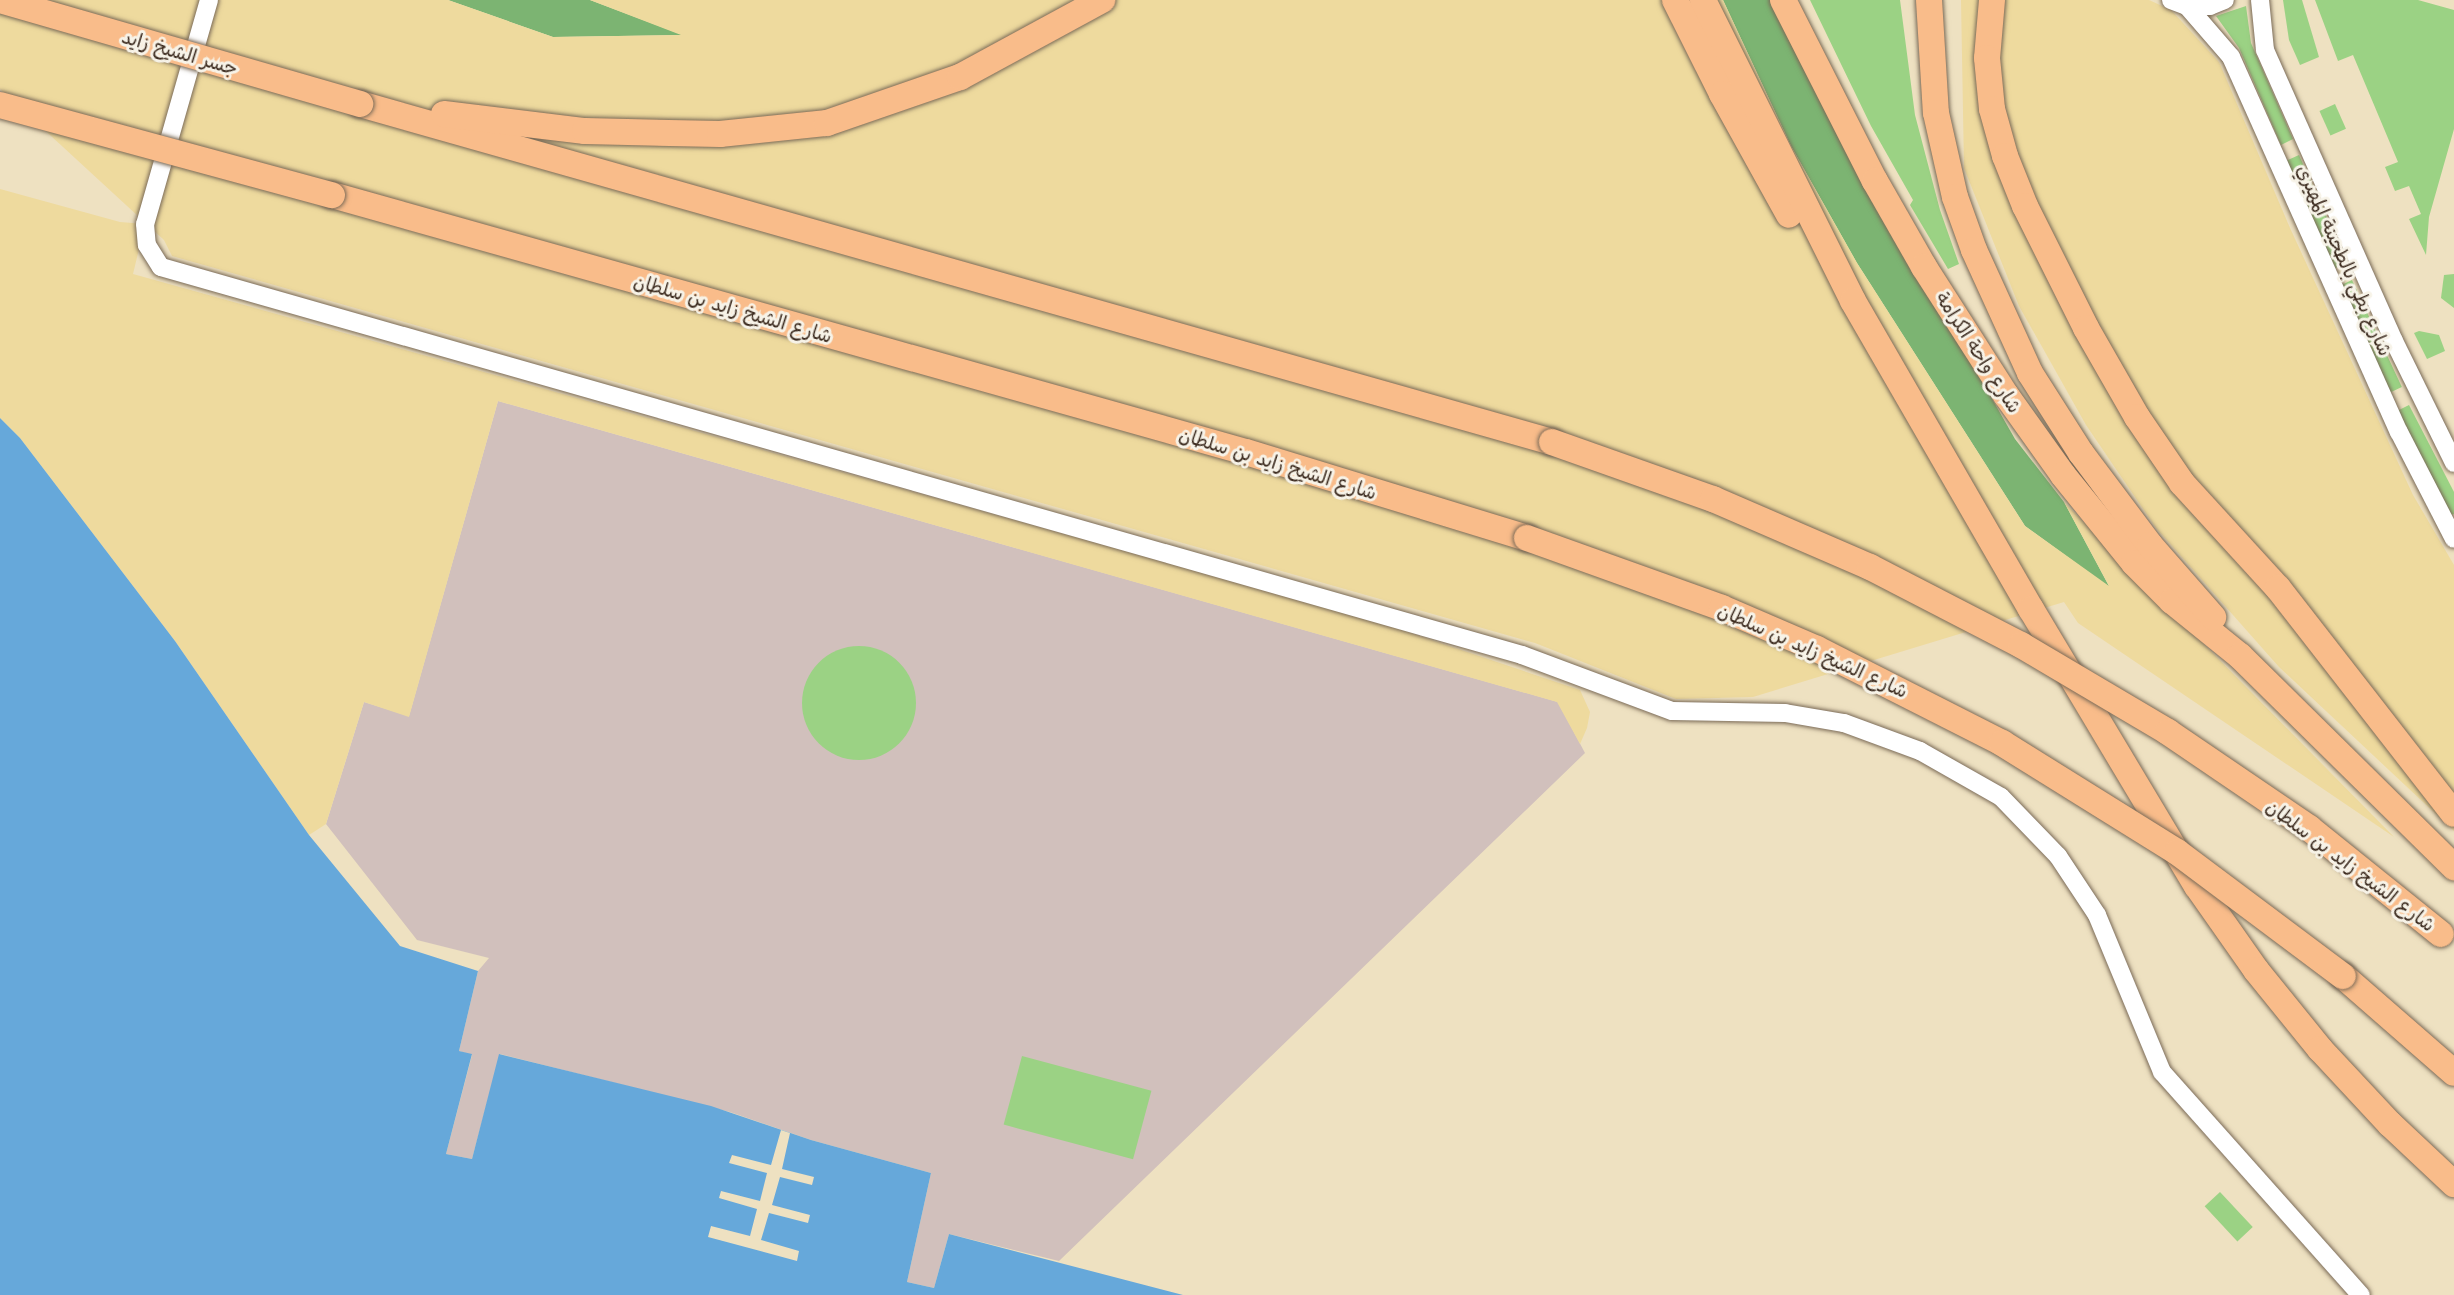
<!DOCTYPE html>
<html>
<head>
<meta charset="utf-8">
<style>
	body { margin:0 }
	#map { position:relative; width:2454px; height:1295px; overflow:hidden; background:#eee1c1; font-family:Mali,"Playpen Sans Arabic",sans-serif }
	div>[style] { position:absolute }
	.industrial>* { inset:0; background:#d1c0bc }
	.green>* { inset:0; background:#9bd284; transform-origin:0 0 }
	.round { border-radius:50% }
	.forest>* { inset:0; background:#7cb472 }
	.sand>* { inset:0; background:#eeda9e }
	.water>* { inset:0; background:#66a8da }
	.pier>* { inset:0; background:#eee1c1 }
	.roads { filter:drop-shadow(0 0 2px #7a6a57) drop-shadow(0 0 2px #7a6a57) }
	.minor>* { height:18px; margin:-9px; padding:0 9px; transform-origin:9px; border-radius:9px; background:#fff }
	.highway>* { height:26px; margin:-13px; padding:0 13px; transform-origin:13px; border-radius:13px; background:#f9bc8a }
	.bridges { filter:drop-shadow(0 0 2px #7a6a57) drop-shadow(0 0 2px #7a6a57) }
	.highway-bridge>* { height:26px; margin:-13px; padding:0 13px; transform-origin:13px; border-radius:13px; background:#f9bc8a }
	span { translate:-50% -50%; white-space:nowrap; text-align:center; line-height:1.15; -webkit-text-stroke:6px #f7f3e8; paint-order:stroke }
	.street-label { font-size:19px; color:#3b2a1e }
</style>
</head>
<body>
<div id="map">
	<div class="industrial">
		<i style="clip-path:polygon(498px 401px,1558px 702px,1585px 753px,1059px 1261px,949px 1234px,934px 1288px,907px 1282px,931px 1173px,811px 1140px,730px 1112px,500px 1054px,472px 1159px,446px 1154px,472px 1055px,459px 1051px,478px 971px,489px 958px,417px 940px,326px 824px,364px 702px,409px 716px)"></i>
	</div>
	<div class="green">
		<i style="clip-path:polygon(1810px 0,1900px 0,1915px 115px,1940px 210px,1959px 264px,1948px 269px,1910px 205px,1913px 200px,1871px 126px)"></i>
		<i style="clip-path:polygon(2283px 0,2302px 0,2319px 57px,2300px 65px,2289px 40px)"></i>
		<i style="clip-path:polygon(2315px 0,2418px 0,2454px 10px,2454px 129px,2429px 217px,2426px 255px,2409px 219px,2421px 214px,2409px 186px,2395px 191px,2385px 167px,2398px 162px,2353px 55px,2338px 61px)"></i>
		<i style="clip-path:polygon(2246px 6px,2251px 43px,2293px 139px,2281px 145px,2239px 48px,2216px 16px)"></i>
		<i style="left:2335px;top:104px;width:27px;height:17px;rotate:66deg"></i>
		<i style="left:2299px;top:155px;width:118px;height:14px;rotate:66deg"></i>
		<i style="clip-path:polygon(2454px 274px,2454px 308px,2441px 298px,2444px 275px)"></i>
		<i style="left:2352px;top:280px;width:118px;height:13px;rotate:65deg"></i>
		<i style="clip-path:polygon(2419px 331px,2439px 335px,2445px 351px,2427px 359px,2414px 333px)"></i>
		<i style="clip-path:polygon(2409px 405px,2454px 492px,2454px 514px,2451px 515px,2397px 411px)"></i>
		<i class="round" style="left:802px;top:646px;width:114px;height:114px"></i>
		<i style="left:1022px;top:1056px;width:134px;height:71px;rotate:15deg"></i>
		<i style="left:2220px;top:1192px;width:48px;height:21px;rotate:47deg"></i>
	</div>
	<div class="forest">
		<i style="clip-path:polygon(448px 0,590px 0,683px 35px,553px 37px)"></i>
		<i style="clip-path:polygon(1723px 0,1775px 0,1801px 64px,2015px 439px,2064px 502px,2110px 588px,2025px 526px,1857px 263px,1791px 146px)"></i>
	</div>
	<div class="sand">
		<i style="clip-path:polygon(0 0,448px 0,553px 37px,681px 35px,590px 0,1723px 0,1791px 146px,1857px 263px,2025px 526px,2109px 586px,2064px 502px,2394px 837px,2078px 623px,2064px 602px,1753px 697px,1676px 699px,1535px 643px,172px 256px,164px 240px,0 89px)"></i>
		<i style="clip-path:polygon(1961px 0,2149px 0,2171px 10px,2219px 62px,2290px 228px,2413px 495px,2454px 565px,2454px 831px,2279px 667px,2156px 528px,2086px 425px,2019px 306px,1964px 168px)"></i>
		<i style="clip-path:polygon(0 189px,120px 222px,145px 224px,133px 274px,1372px 620px,1580px 690px,1590px 712px,1587px 728px,1580px 744px,1557px 702px,498px 401px,409px 717px,364px 702px,326px 824px,309px 835px,175px 641px,20px 438px,0 418px)"></i>
	</div>
	<div class="water">
		<i style="clip-path:polygon(0 418px,20px 438px,175px 641px,309px 835px,400px 946px,478px 971px,459px 1051px,472px 1054px,446px 1154px,472px 1159px,499px 1054px,711px 1106px,811px 1140px,931px 1173px,907px 1282px,934px 1288px,949px 1234px,1183px 1295px,0 1295px)"></i>
	</div>
	<div class="pier">
		<i style="clip-path:polygon(781px 1130px,790px 1133px,782px 1169px,814px 1177px,812px 1185px,780px 1177px,772px 1205px,810px 1215px,808px 1223px,769px 1213px,761px 1240px,799px 1251px,797px 1261px,708px 1237px,711px 1226px,750px 1236px,757px 1209px,719px 1198px,721px 1191px,760px 1201px,767px 1173px,729px 1163px,732px 1155px,771px 1165px)"></i>
	</div>
	<div class="roads">
		<div class="minor">
			<i style="left:209px;top:0;width:233px;rotate:105.9deg"></i>
			<i style="left:145px;top:224px;width:21px;rotate:85deg"></i>
			<i style="left:147px;top:245px;width:26px;rotate:58deg"></i>
			<i style="left:161px;top:267px;width:1415px;rotate:15.91deg"></i>
			<i style="left:1522px;top:655px;width:160px;rotate:20.5deg"></i>
			<i style="left:1672px;top:711px;width:113px;rotate:1deg"></i>
			<i style="left:1785px;top:713px;width:60px;rotate:9.6deg"></i>
			<i style="left:1844px;top:723px;width:81px;rotate:20.2deg"></i>
			<i style="left:1920px;top:751px;width:93px;rotate:29.6deg"></i>
			<i style="left:2001px;top:797px;width:82px;rotate:46deg"></i>
			<i style="left:2058px;top:856px;width:71px;rotate:56.5deg"></i>
			<i style="left:2097px;top:915px;width:170px;rotate:67.5deg"></i>
			<i style="left:2162px;top:1072px;width:299px;rotate:48.3deg"></i>
			<i style="left:2171px;top:0;width:17px;rotate:21deg"></i>
			<i style="left:2187px;top:6px;width:23px"></i>
			<i style="left:2210px;top:6px;width:16px;rotate:-22deg"></i>
			<i style="left:2260px;top:0;width:50px;rotate:84.3deg"></i>
			<i style="left:2265px;top:50px;width:318px;rotate:66.1deg"></i>
			<i style="left:2394px;top:341px;width:136px;rotate:63.8deg"></i>
			<i style="left:2187px;top:6px;width:67px;rotate:49.2deg"></i>
			<i style="left:2231px;top:57px;width:411px;rotate:65.9deg"></i>
			<i style="left:2399px;top:432px;width:120px;rotate:62.8deg"></i>
		</div>
		<div class="highway">
			<i style="left:1675px;top:0;width:105px;rotate:63.4deg"></i>
			<i style="left:1722px;top:94px;width:138px;rotate:61deg"></i>
			<i style="left:1703px;top:0;width:336px;rotate:63.5deg"></i>
			<i style="left:1853px;top:301px;width:356px;rotate:60deg"></i>
			<i style="left:2031px;top:609px;width:323px;rotate:59.1deg"></i>
			<i style="left:2197px;top:886px;width:103px;rotate:54.9deg"></i>
			<i style="left:2256px;top:970px;width:102px;rotate:51deg"></i>
			<i style="left:2320px;top:1049px;width:103px;rotate:47deg"></i>
			<i style="left:2390px;top:1124px;width:88px;rotate:43.2deg"></i>
			<i style="left:1783px;top:0;width:203px;rotate:63.1deg"></i>
			<i style="left:1875px;top:181px;width:99px;rotate:60.3deg"></i>
			<i style="left:1924px;top:267px;width:152px;rotate:57.4deg"></i>
			<i style="left:2006px;top:395px;width:98px;rotate:54.5deg"></i>
			<i style="left:2063px;top:475px;width:113px;rotate:51.1deg"></i>
			<i style="left:2134px;top:563px;width:54px;rotate:45deg"></i>
			<i style="left:2172px;top:601px;width:87px;rotate:39deg"></i>
			<i style="left:2240px;top:656px;width:301px;rotate:44.6deg"></i>
			<i style="left:1929px;top:0;width:113px;rotate:86.5deg"></i>
			<i style="left:1936px;top:113px;width:86px;rotate:77.3deg"></i>
			<i style="left:1955px;top:197px;width:56px;rotate:70.3deg"></i>
			<i style="left:1974px;top:250px;width:135px;rotate:65.5deg"></i>
			<i style="left:2030px;top:373px;width:95px;rotate:57.5deg"></i>
			<i style="left:2081px;top:453px;width:115px;rotate:53.1deg"></i>
			<i style="left:2150px;top:545px;width:96px;rotate:48.8deg"></i>
			<i style="left:1992px;top:0;width:58px;rotate:94.9deg"></i>
			<i style="left:1987px;top:58px;width:51px;rotate:84.4deg"></i>
			<i style="left:1992px;top:109px;width:49px;rotate:74.5deg"></i>
			<i style="left:2005px;top:156px;width:54px;rotate:68.2deg"></i>
			<i style="left:2025px;top:206px;width:136px;rotate:63.4deg"></i>
			<i style="left:2086px;top:328px;width:103px;rotate:60.2deg"></i>
			<i style="left:2137px;top:417px;width:80px;rotate:55.7deg"></i>
			<i style="left:2182px;top:483px;width:142px;rotate:47.6deg"></i>
			<i style="left:2278px;top:588px;width:286px;rotate:52.1deg"></i>
			<i style="left:360px;top:104px;width:1239px;rotate:15.83deg"></i>
			<i style="left:444px;top:114px;width:142px;rotate:6.9deg"></i>
			<i style="left:585px;top:131px;width:135px;rotate:1.3deg"></i>
			<i style="left:720px;top:134px;width:108px;rotate:-5.9deg"></i>
			<i style="left:827px;top:123px;width:141px;rotate:-19.1deg"></i>
			<i style="left:960px;top:77px;width:162px;rotate:-28.5deg"></i>
			<i style="left:332px;top:195px;width:949px;rotate:15.71deg"></i>
			<i style="left:1246px;top:452px;width:294px;rotate:17deg"></i>
			<i style="left:2343px;top:976px;width:147px;rotate:41.1deg"></i>
		</div>
	</div>
	<div class="bridges">
		<div class="highway-bridge">
			<i style="left:0;top:0;width:375px;rotate:16.1deg"></i>
			<i style="left:0;top:105px;width:344px;rotate:15.2deg"></i>
			<i style="left:1552px;top:442px;width:171px;rotate:19.5deg"></i>
			<i style="left:1713px;top:499px;width:171px;rotate:23.4deg"></i>
			<i style="left:1870px;top:567px;width:170px;rotate:27.3deg"></i>
			<i style="left:2021px;top:645px;width:171px;rotate:30.6deg"></i>
			<i style="left:2168px;top:732px;width:171px;rotate:34.2deg"></i>
			<i style="left:2309px;top:828px;width:169px;rotate:38.8deg"></i>
			<i style="left:1527px;top:538px;width:207px;rotate:19.7deg"></i>
			<i style="left:1722px;top:608px;width:103px;rotate:23.3deg"></i>
			<i style="left:1817px;top:649px;width:208px;rotate:26.9deg"></i>
			<i style="left:2002px;top:743px;width:206px;rotate:31.9deg"></i>
			<i style="left:2177px;top:852px;width:207px;rotate:36.8deg"></i>
		</div>
	</div>
	<div class="street-label">
		<span style="left:180px;top:52px;rotate:16deg">جسر الشيخ زايد</span>
		<span style="left:2345px;top:260px;rotate:66deg">شارع بطي بالطحينة المهيري</span>
		<span style="left:733px;top:308px;rotate:16deg">شارع الشيخ زايد بن سلطان</span>
		<span style="left:1979px;top:352px;rotate:57deg">شارع واحة الكرامة</span>
		<span style="left:1278px;top:463px;rotate:17deg">شارع الشيخ زايد بن سلطان</span>
		<span style="left:1813px;top:650px;rotate:24deg">شارع الشيخ زايد بن سلطان</span>
		<span style="left:2351px;top:865px;rotate:37deg">شارع الشيخ زايد بن سلطان</span>
	</div>
</div>
</body>
</html>
